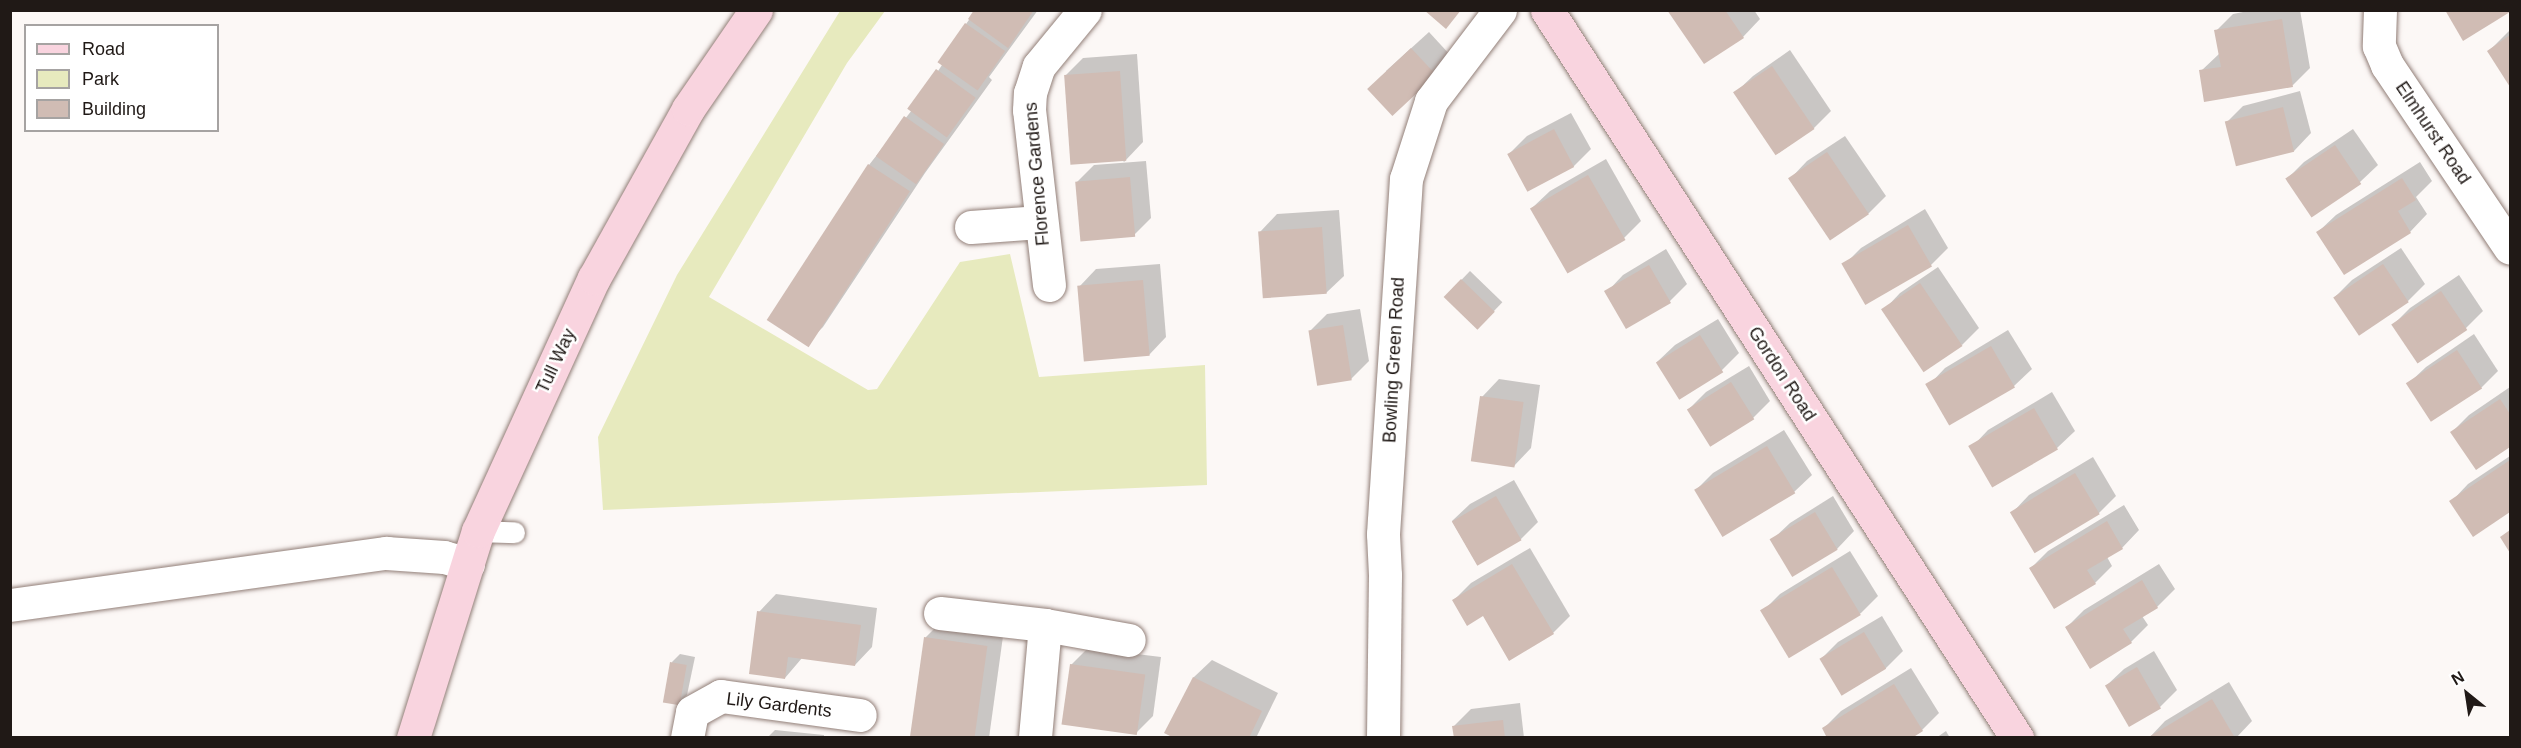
<!DOCTYPE html>
<html>
<head>
<meta charset="utf-8">
<style>
	body { margin:0 }
	#map { position:relative; width:2521px; height:748px; overflow:hidden; background:#fcf8f6; font-family:Helvetica,sans-serif }
	div>[style] { position:absolute }
	.green>* { inset:0; background:#e7eabe }
	.shadow>* { inset:0; background:#0003; transform-origin:0 0 }
	.building>* { inset:0; background:#d0bcb4; transform-origin:0 0 }
	.roads { filter:drop-shadow(0 0 2px #927f78) drop-shadow(0 0 2px #927f78) }
	.lane>* { height:21px; margin:-10.5px; padding:0 10.5px; transform-origin:10.5px; border-radius:10.5px; background:#fff }
	.street>* { height:33px; margin:-16.5px; padding:0 16.5px; transform-origin:16.5px; border-radius:16.5px; background:#fff }
	.secondary>* { height:33px; margin:-16.5px; padding:0 16.5px; transform-origin:16.5px; border-radius:16.5px; background:#f9d4df }
	span { translate:-50% -50%; white-space:nowrap; text-align:center; line-height:1.15; -webkit-text-stroke:5px #fff; paint-order:stroke }
	.street-label { font-size:18px; color:#201916 }
	.frame { position:absolute; inset:0; border:12px solid #201916; pointer-events:none }
	.legend { position:absolute; left:24px; top:24px; width:195px; height:108px; box-sizing:border-box; background:#fff; border:2px solid #a6a3a2; margin:0; padding:8px 10px; list-style:none; font-size:18px; color:#201916 }
	.legend li { display:flex; align-items:center; gap:12px; height:30px }
	.legend b { width:30px; border:2px solid #a6a3a2 }
	.north { position:absolute; left:2437px; top:664px; width:60px; height:60px; -webkit-text-stroke:4px #fff; paint-order:stroke; rotate:330deg; font-size:16px; font-weight:700; line-height:24px; text-align:center; color:#201916 }
	.north::after { content:''; display:block; margin:auto; width:21px; height:27px; background:#201916; clip-path:polygon(50% 0,100% 100%,50% 72%,0 100%) }
</style>
</head>
<body>
<div id="map">
	<div class="green">
		<i style="clip-path:polygon(840px 11px,885px 11px,847px 63px,709px 297px,868px 390px,877px 389px,960px 262px,1010px 254px,1039px 377px,1205px 365px,1207px 485px,603px 510px,598px 437px,677px 275px)"></i>
	</div>
	<div class="shadow">
		<i style="clip-path:polygon(976px 10px,1038px 10px,989px 77px,992px 80px,925px 173px,823px 327px,806px 344px,869px 165px,912px 110px,942px 65px,939px 62px)"></i>
		<i style="clip-path:polygon(1669px 10px,1754px 10px,1760px 19px,1743px 37px)"></i>
		<i style="clip-path:polygon(2253px 10px,2300px 10px,2310px 68px,2293px 85px,2201px 71px,2220px 53px,2216px 31px,2233px 14px)"></i>
		<i style="clip-path:polygon(2510px 30px,2510px 84px,2489px 51px)"></i>
		<i style="clip-path:polygon(1429px 32px,1452px 57px,1391px 113px,1386px 71px)"></i>
		<i style="clip-path:polygon(1790px 50px,1831px 111px,1814px 128px,1777px 154px,1735px 93px,1753px 76px)"></i>
		<i style="clip-path:polygon(1137px 54px,1143px 142px,1124px 162px,1065px 76px,1083px 58px)"></i>
		<i style="clip-path:polygon(2300px 91px,2311px 133px,2294px 151px,2226px 123px,2243px 106px)"></i>
		<i style="clip-path:polygon(1571px 113px,1591px 149px,1574px 166px,1529px 190px,1509px 154px,1527px 136px)"></i>
		<i style="clip-path:polygon(2353px 129px,2378px 165px,2360px 182px,2312px 215px,2287px 179px,2304px 162px)"></i>
		<i style="clip-path:polygon(1845px 136px,1886px 196px,1869px 213px,1831px 239px,1790px 179px,1807px 161px)"></i>
		<i style="clip-path:polygon(1606px 159px,1641px 221px,1624px 238px,1568px 270px,1532px 208px,1550px 191px)"></i>
		<i style="clip-path:polygon(1146px 161px,1151px 218px,1134px 235px,1076px 183px,1094px 165px)"></i>
		<i style="clip-path:polygon(2420px 162px,2432px 181px,2416px 197px,2427px 214px,2410px 232px,2318px 232px,2336px 215px)"></i>
		<i style="clip-path:polygon(1925px 209px,1948px 248px,1931px 265px,1844px 265px,1861px 248px)"></i>
		<i style="clip-path:polygon(1339px 210px,1344px 276px,1326px 293px,1260px 232px,1277px 214px)"></i>
		<i style="clip-path:polygon(2401px 248px,2425px 284px,2408px 301px,2335px 297px,2352px 280px)"></i>
		<i style="clip-path:polygon(1666px 249px,1687px 284px,1670px 301px,1627px 327px,1606px 293px,1623px 275px)"></i>
		<i style="clip-path:polygon(1160px 264px,1166px 337px,1149px 355px,1079px 287px,1096px 269px)"></i>
		<i style="clip-path:polygon(1938px 267px,1979px 328px,1962px 345px,1883px 311px,1900px 293px)"></i>
		<i style="left:1470px;top:271px;width:45px;height:36px;rotate:44deg"></i>
		<i style="clip-path:polygon(2459px 275px,2483px 311px,2466px 328px,2417px 361px,2393px 325px,2410px 308px)"></i>
		<i style="clip-path:polygon(1360px 309px,1369px 361px,1351px 379px,1310px 331px,1327px 314px)"></i>
		<i style="clip-path:polygon(1718px 319px,1739px 353px,1722px 370px,1657px 362px,1675px 345px)"></i>
		<i style="clip-path:polygon(2008px 330px,2032px 369px,2014px 386px,1928px 386px,1945px 368px)"></i>
		<i style="clip-path:polygon(2474px 334px,2498px 371px,2481px 388px,2432px 420px,2408px 384px,2426px 367px)"></i>
		<i style="clip-path:polygon(1749px 366px,1770px 401px,1753px 418px,1688px 410px,1706px 392px)"></i>
		<i style="clip-path:polygon(1499px 379px,1540px 385px,1531px 448px,1514px 466px,1482px 397px)"></i>
		<i style="clip-path:polygon(2510px 387px,2510px 446px,2476px 468px,2452px 432px,2469px 415px)"></i>
		<i style="clip-path:polygon(2052px 392px,2075px 431px,2057px 448px,1994px 486px,1971px 448px,1988px 430px)"></i>
		<i style="clip-path:polygon(1784px 430px,1812px 475px,1794px 492px,1696px 490px,1713px 473px)"></i>
		<i style="clip-path:polygon(2510px 456px,2510px 510px,2473px 535px,2451px 502px,2468px 484px)"></i>
		<i style="clip-path:polygon(2093px 457px,2116px 496px,2099px 513px,2012px 513px,2029px 495px)"></i>
		<i style="clip-path:polygon(1514px 480px,1538px 522px,1521px 539px,1477px 564px,1452px 521px,1470px 504px)"></i>
		<i style="clip-path:polygon(1833px 496px,1854px 531px,1837px 549px,1772px 540px,1790px 523px)"></i>
		<i style="clip-path:polygon(2124px 505px,2139px 530px,2122px 548px,2107px 557px,2112px 566px,2095px 583px,2031px 568px,2048px 551px)"></i>
		<i style="clip-path:polygon(1530px 548px,1570px 616px,1553px 633px,1484px 614px,1454px 600px,1471px 583px)"></i>
		<i style="clip-path:polygon(1850px 551px,1878px 596px,1861px 613px,1790px 656px,1762px 612px,1780px 594px)"></i>
		<i style="clip-path:polygon(2159px 564px,2175px 589px,2157px 607px,2142px 616px,2148px 625px,2131px 642px,2067px 627px,2084px 610px)"></i>
		<i style="clip-path:polygon(776px 594px,877px 608px,872px 647px,855px 665px,802px 658px,785px 678px,759px 612px)"></i>
		<i style="clip-path:polygon(1882px 616px,1903px 651px,1886px 668px,1842px 694px,1821px 659px,1838px 642px)"></i>
		<i style="clip-path:polygon(943px 620px,1004px 629px,989px 738px,913px 738px,926px 637px)"></i>
		<i style="clip-path:polygon(1088px 648px,1161px 657px,1153px 716px,1136px 733px,1071px 665px)"></i>
		<i style="clip-path:polygon(2154px 651px,2177px 690px,2160px 707px,2106px 686px,2124px 669px)"></i>
		<i style="clip-path:polygon(680px 654px,695px 657px,687px 695px,679px 703px,672px 662px)"></i>
		<i style="clip-path:polygon(1212px 660px,1278px 693px,1256px 738px,1177px 738px,1167px 732px,1194px 677px)"></i>
		<i style="clip-path:polygon(1911px 668px,1939px 713px,1922px 730px,1824px 728px,1841px 711px)"></i>
		<i style="clip-path:polygon(2229px 682px,2252px 721px,2236px 738px,2149px 738px,2165px 721px)"></i>
		<i style="clip-path:polygon(1520px 703px,1524px 738px,1455px 738px,1454px 726px,1471px 709px)"></i>
		<i style="clip-path:polygon(775px 730px,824px 735px,824px 738px,767px 738px)"></i>
		<i style="clip-path:polygon(1946px 731px,1950px 738px,1936px 738px)"></i>
	</div>
	<div class="building">
		<i style="clip-path:polygon(974px 10px,1034px 10px,1008px 48px,968px 19px)"></i>
		<i style="clip-path:polygon(1424px 10px,1461px 10px,1446px 29px)"></i>
		<i style="clip-path:polygon(1667px 10px,1725px 10px,1744px 38px,1704px 64px)"></i>
		<i style="clip-path:polygon(2445px 10px,2510px 10px,2510px 12px,2463px 41px)"></i>
		<i style="clip-path:polygon(2282px 19px,2293px 87px,2204px 102px,2199px 70px,2221px 67px,2214px 30px)"></i>
		<i style="left:965px;top:23px;width:49px;height:48px;rotate:35deg"></i>
		<i style="clip-path:polygon(2510px 35px,2510px 87px,2487px 51px)"></i>
		<i style="left:1411px;top:48px;width:37px;height:60px;rotate:47deg"></i>
		<i style="left:1772px;top:66px;width:76px;height:47px;rotate:56deg"></i>
		<i style="left:936px;top:69px;width:49px;height:49px;rotate:36deg"></i>
		<i style="left:1120px;top:71px;width:90px;height:56px;rotate:86deg"></i>
		<i style="left:2283px;top:107px;width:46px;height:60px;rotate:76deg"></i>
		<i style="left:904px;top:116px;width:49px;height:49px;rotate:35deg"></i>
		<i style="left:1554px;top:129px;width:43px;height:53px;rotate:62deg"></i>
		<i style="left:2335px;top:145px;width:47px;height:60px;rotate:56deg"></i>
		<i style="left:1827px;top:152px;width:75px;height:47px;rotate:56deg"></i>
		<i style="left:868px;top:164px;width:50px;height:186px;rotate:33deg"></i>
		<i style="left:1588px;top:175px;width:75px;height:67px;rotate:60deg"></i>
		<i style="left:1130px;top:177px;width:60px;height:55px;rotate:85deg"></i>
		<i style="clip-path:polygon(2402px 178px,2416px 200px,2398px 211px,2411px 233px,2344px 275px,2316px 232px)"></i>
		<i style="left:1908px;top:225px;width:48px;height:77px;rotate:60deg"></i>
		<i style="left:1322px;top:227px;width:67px;height:64px;rotate:86deg"></i>
		<i style="left:2383px;top:264px;width:46px;height:60px;rotate:56deg"></i>
		<i style="left:1649px;top:265px;width:44px;height:52px;rotate:60deg"></i>
		<i style="left:1461px;top:279px;width:47px;height:25px;rotate:44deg"></i>
		<i style="left:1143px;top:280px;width:76px;height:66px;rotate:85deg"></i>
		<i style="left:1920px;top:283px;width:76px;height:47px;rotate:56deg"></i>
		<i style="left:2441px;top:291px;width:47px;height:60px;rotate:56deg"></i>
		<i style="left:1343px;top:325px;width:56px;height:35px;rotate:81deg"></i>
		<i style="left:1700px;top:335px;width:44px;height:52px;rotate:58deg"></i>
		<i style="left:1991px;top:346px;width:48px;height:76px;rotate:60deg"></i>
		<i style="left:2457px;top:350px;width:46px;height:61px;rotate:57deg"></i>
		<i style="left:1731px;top:382px;width:44px;height:52px;rotate:58deg"></i>
		<i style="left:1480px;top:396px;width:44px;height:66px;rotate:8deg"></i>
		<i style="clip-path:polygon(2500px 399px,2510px 414px,2510px 447px,2476px 470px,2450px 432px)"></i>
		<i style="left:2034px;top:408px;width:48px;height:76px;rotate:60deg"></i>
		<i style="left:1767px;top:446px;width:55px;height:85px;rotate:59deg"></i>
		<i style="clip-path:polygon(2510px 460px,2510px 512px,2473px 537px,2449px 501px)"></i>
		<i style="left:2075px;top:473px;width:48px;height:76px;rotate:59deg"></i>
		<i style="left:1496px;top:496px;width:51px;height:51px;rotate:60deg"></i>
		<i style="left:1815px;top:512px;width:44px;height:53px;rotate:59deg"></i>
		<i style="clip-path:polygon(2107px 521px,2123px 549px,2087px 570px,2096px 584px,2054px 609px,2029px 568px)"></i>
		<i style="clip-path:polygon(2510px 530px,2510px 553px,2500px 537px)"></i>
		<i style="clip-path:polygon(1512px 564px,1554px 634px,1509px 661px,1483px 616px,1467px 626px,1452px 600px)"></i>
		<i style="left:1832px;top:567px;width:56px;height:84px;rotate:59deg"></i>
		<i style="clip-path:polygon(2142px 580px,2158px 608px,2123px 629px,2132px 643px,2090px 669px,2065px 627px)"></i>
		<i style="clip-path:polygon(757px 611px,861px 625px,855px 666px,788px 657px,785px 679px,749px 674px)"></i>
		<i style="left:1864px;top:632px;width:43px;height:52px;rotate:59deg"></i>
		<i style="left:924px;top:637px;width:64px;height:102px;rotate:8deg"></i>
		<i style="left:670px;top:662px;width:17px;height:41px;rotate:10deg"></i>
		<i style="left:1070px;top:664px;width:76px;height:61px;rotate:8deg"></i>
		<i style="left:2137px;top:667px;width:48px;height:37px;rotate:60deg"></i>
		<i style="clip-path:polygon(1193px 677px,1262px 711px,1249px 738px,1174px 738px,1164px 733px)"></i>
		<i style="clip-path:polygon(1894px 684px,1923px 731px,1912px 738px,1827px 738px,1822px 728px)"></i>
		<i style="clip-path:polygon(2212px 699px,2235px 738px,2147px 738px)"></i>
		<i style="clip-path:polygon(1503px 720px,1505px 738px,1454px 738px,1452px 726px)"></i>
	</div>
	<div class="roads">
		<div class="lane">
			<i style="left:478px;top:531px;width:36px;rotate:2deg"></i>
		</div>
		<div class="street">
			<i style="left:2380px;top:10px;width:36px;rotate:92deg"></i>
			<i style="left:2379px;top:46px;width:21px;rotate:67deg"></i>
			<i style="left:2387px;top:65px;width:220px;rotate:56.1deg"></i>
			<i style="left:971px;top:227px;width:69px;rotate:-4.1deg"></i>
			<i style="left:1049px;top:285px;width:176px;rotate:-96.5deg"></i>
			<i style="left:1029px;top:110px;width:17px;rotate:-87deg"></i>
			<i style="left:1030px;top:93px;width:28px;rotate:-72deg"></i>
			<i style="left:1039px;top:66px;width:72px;rotate:-50.6deg"></i>
			<i style="left:10px;top:605px;width:380px;rotate:-7.9deg"></i>
			<i style="left:386px;top:553px;width:58px;rotate:3.9deg"></i>
			<i style="left:444px;top:557px;width:25px;rotate:16deg"></i>
			<i style="left:940px;top:613px;width:106px;rotate:6.5deg"></i>
			<i style="left:1045px;top:625px;width:113px;rotate:95.1deg"></i>
			<i style="left:1045px;top:625px;width:85px;rotate:10.1deg"></i>
			<i style="left:687px;top:738px;width:26px;rotate:-79deg"></i>
			<i style="left:692px;top:712px;width:33px;rotate:-29deg"></i>
			<i style="left:721px;top:696px;width:140px;rotate:7.8deg"></i>
			<i style="left:1383px;top:738px;width:163px;rotate:-89.3deg"></i>
			<i style="left:1385px;top:575px;width:41px;rotate:-92.8deg"></i>
			<i style="left:1383px;top:534px;width:356px;rotate:-86.3deg"></i>
			<i style="left:1406px;top:179px;width:82px;rotate:-72.2deg"></i>
			<i style="left:1431px;top:101px;width:114px;rotate:-52.8deg"></i>
		</div>
		<div class="secondary">
			<i style="left:1547px;top:10px;width:867px;rotate:57.15deg"></i>
			<i style="left:413px;top:738px;width:217px;rotate:-72.6deg"></i>
			<i style="left:478px;top:531px;width:278px;rotate:-65.4deg"></i>
			<i style="left:594px;top:278px;width:193px;rotate:-60.9deg"></i>
			<i style="left:688px;top:109px;width:120px;rotate:-55.5deg"></i>
		</div>
	</div>
	<div class="street-label">
		<span style="left:2433px;top:133px;rotate:56deg">Elmhurst Road</span>
		<span style="left:1037px;top:174px;rotate:-95deg">Florence Gardens</span>
		<span style="left:1394px;top:360px;rotate:-87deg">Bowling Green Road</span>
		<span style="left:556px;top:361px;rotate:-65deg">Tull Way</span>
		<span style="left:1782px;top:374px;rotate:57deg">Gordon Road</span>
		<span style="left:779px;top:705px;rotate:7deg">Lily Gardents</span>
	</div>
	<div class="frame"></div>
	<ul class="legend">
	<li><b style="height:8px;background:#f9d4df"></b>Road</li>
	<li><b style="height:16px;background:#e7eabe"></b>Park</li>
	<li><b style="height:16px;background:#d0bcb4"></b>Building</li>
	</ul>
	<div class="north">N</div>
</div>
</body>
</html>
